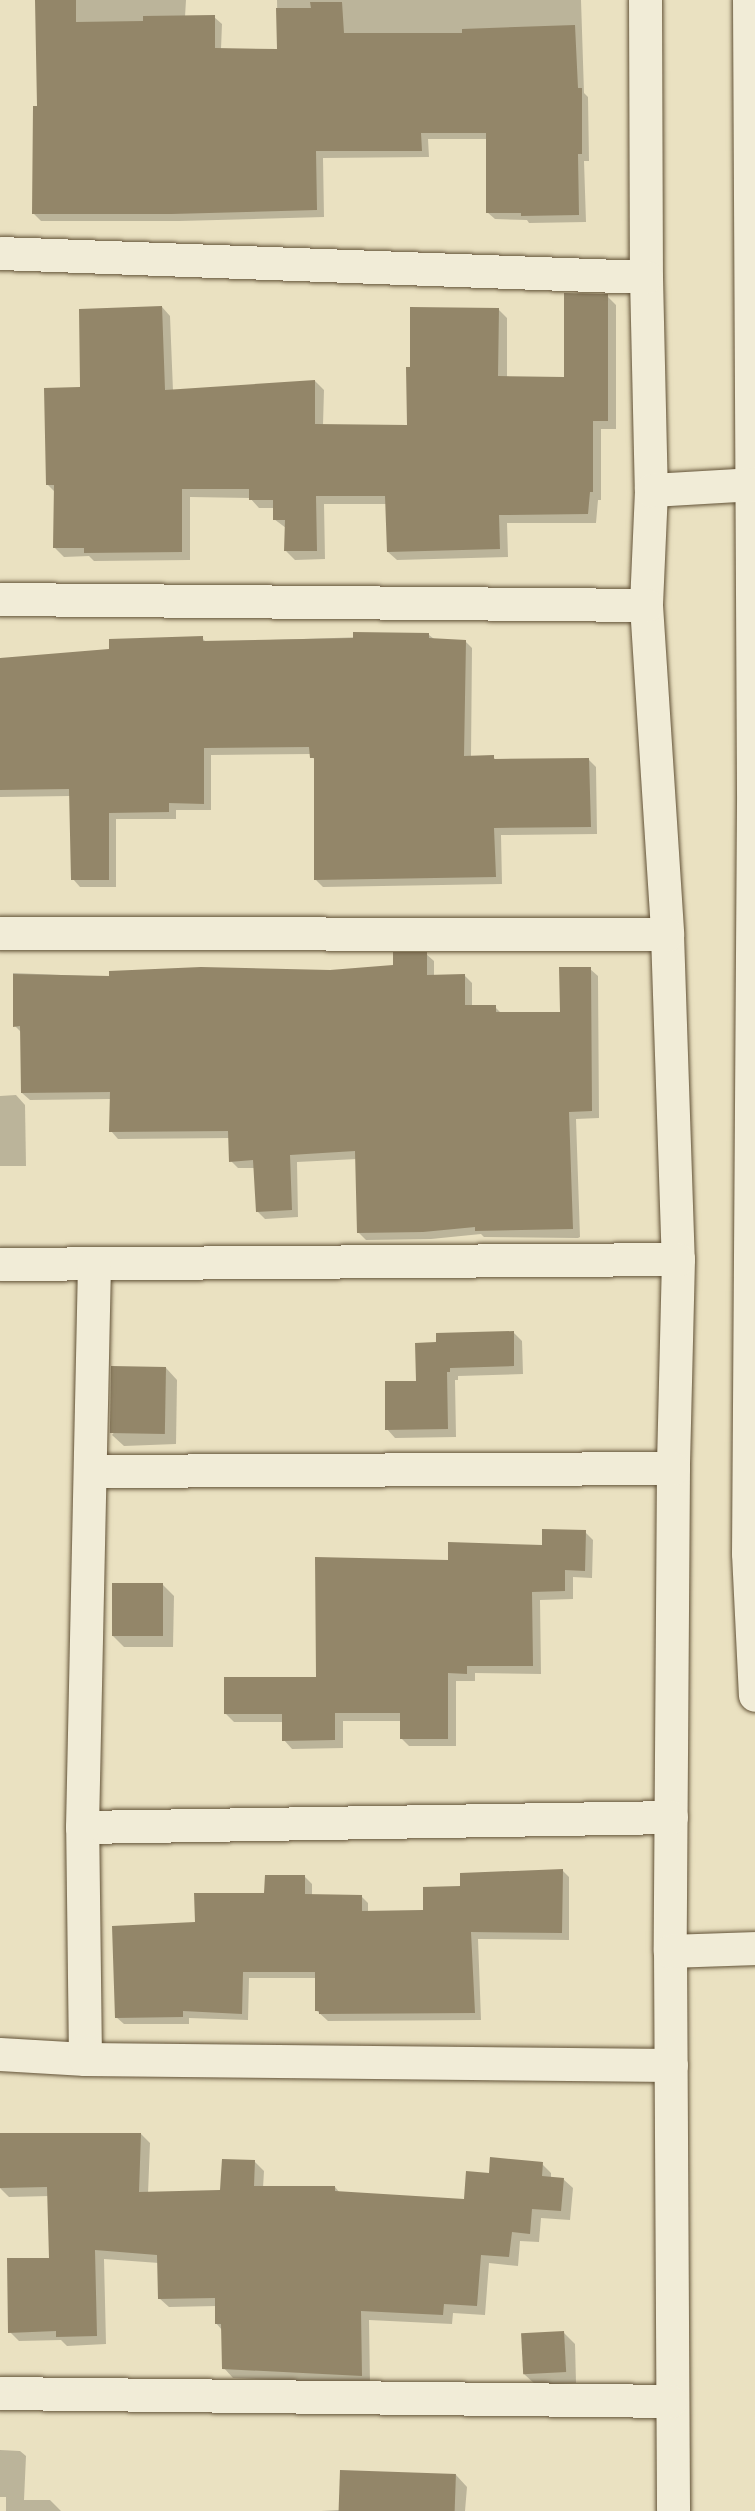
<!DOCTYPE html>
<html>
<head>
<meta charset="utf-8">
<style>
	body { margin:0 }
	#map { position:relative; width:755px; height:2511px; overflow:hidden; background:#eae1c1; font-family:"IM FELL French Canon",serif }
	div>[style] { position:absolute }
	.shadow>* { inset:0; background:#0003 }
	.building>* { inset:0; background:#938669; transform-origin:0 0 }
	.roads { filter:drop-shadow(0 0 2px #625237) drop-shadow(0 0 2px #625237) }
	.street>* { height:33px; margin:-16.5px; padding:0 16.5px; transform-origin:16.5px; border-radius:16.5px; background:#f1ecd7 }
	span { translate:-50% -50%; white-space:nowrap; text-align:center; line-height:1.15; -webkit-text-stroke:5px #f1ecd7; paint-order:stroke }
</style>
</head>
<body>
<div id="map">
	<div class="shadow">
		<i style="clip-path:polygon(37px 0,186px 0,185px 17px,214px 17px,222px 24px,221px 49px,278px 51px,277px 0,581px 0,584px 93px,588px 97px,589px 161px,584px 161px,586px 222px,529px 223px,527px 220px,495px 219px,487px 212px,487px 139px,428px 139px,429px 157px,323px 158px,324px 217px,179px 221px,41px 221px,33px 213px,39px 108px)"></i>
		<i style="clip-path:polygon(607px 296px,616px 305px,616px 429px,601px 429px,601px 500px,598px 500px,596px 523px,507px 523px,508px 557px,397px 560px,388px 552px,387px 504px,324px 504px,325px 559px,295px 560px,286px 551px,286px 528px,274px 519px,274px 508px,259px 508px,250px 498px,190px 497px,190px 560px,94px 561px,89px 556px,64px 557px,55px 548px,55px 492px,48px 485px,82px 388px,162px 307px,170px 316px,173px 391px,315px 381px,324px 390px,323px 425px,408px 426px,412px 368px,498px 309px,507px 318px,507px 377px,566px 378px)"></i>
		<i style="clip-path:polygon(429px 635px,434px 639px,465px 641px,472px 648px,471px 757px,493px 757px,497px 761px,588px 759px,596px 767px,597px 834px,501px 835px,502px 884px,323px 887px,316px 880px,316px 762px,311px 754px,211px 755px,211px 810px,176px 810px,176px 819px,116px 819px,116px 887px,80px 887px,73px 879px,70px 796px,0 797px,0 659px,111px 650px,202px 638px,206px 642px)"></i>
		<i style="clip-path:polygon(426px 954px,434px 961px,434px 976px,464px 975px,472px 983px,472px 1007px,495px 1007px,501px 1013px,561px 1014px,590px 969px,598px 976px,599px 1118px,576px 1119px,580px 1237px,578px 1238px,484px 1237px,481px 1234px,431px 1239px,366px 1240px,358px 1232px,357px 1159px,297px 1162px,298px 1217px,265px 1219px,257px 1211px,255px 1168px,238px 1168px,231px 1161px,230px 1138px,118px 1139px,111px 1131px,111px 1099px,30px 1100px,22px 1093px,22px 1033px,15px 1026px,13px 973px,110px 977px,330px 972px,394px 967px)"></i>
		<i style="clip-path:polygon(16px 1095px,25px 1105px,26px 1166px,0 1166px,0 1096px)"></i>
		<i style="clip-path:polygon(513px 1332px,522px 1341px,523px 1374px,458px 1376px,458px 1380px,455px 1380px,456px 1437px,395px 1438px,387px 1429px,418px 1382px,437px 1344px)"></i>
		<i style="clip-path:polygon(166px 1368px,177px 1380px,176px 1444px,124px 1446px,112px 1435px)"></i>
		<i style="clip-path:polygon(585px 1532px,593px 1540px,592px 1578px,573px 1577px,573px 1599px,540px 1600px,541px 1674px,475px 1673px,475px 1681px,456px 1681px,456px 1746px,409px 1746px,401px 1738px,401px 1721px,343px 1721px,343px 1748px,292px 1749px,284px 1740px,284px 1722px,234px 1722px,226px 1714px,317px 1679px,450px 1562px,543px 1546px)"></i>
		<i style="clip-path:polygon(163px 1585px,174px 1596px,173px 1647px,124px 1647px,112px 1635px)"></i>
		<i style="clip-path:polygon(562px 1870px,569px 1877px,569px 1940px,478px 1939px,481px 2020px,328px 2021px,316px 2010px,317px 1978px,249px 1978px,248px 2020px,189px 2018px,189px 2024px,124px 2024px,116px 2017px,197px 1923px,304px 1876px,312px 1884px,312px 1896px,361px 1896px,368px 1903px,368px 1912px,425px 1912px,462px 1887px)"></i>
		<i style="clip-path:polygon(141px 2134px,150px 2143px,148px 2194px,222px 2192px,254px 2161px,264px 2171px,263px 2188px,335px 2187px,340px 2193px,466px 2200px,490px 2174px,542px 2164px,551px 2173px,551px 2178px,563px 2179px,573px 2188px,570px 2220px,541px 2218px,539px 2242px,520px 2241px,518px 2266px,489px 2263px,485px 2315px,453px 2313px,452px 2324px,369px 2320px,370px 2384px,233px 2378px,224px 2368px,222px 2330px,216px 2323px,217px 2306px,169px 2307px,159px 2298px,159px 2263px,104px 2259px,106px 2344px,67px 2346px,61px 2340px,19px 2341px,10px 2332px,51px 2259px,49px 2196px,9px 2197px,0 2188px,0 2135px)"></i>
		<i style="clip-path:polygon(563px 2332px,575px 2344px,576px 2383px,536px 2385px,524px 2374px)"></i>
		<i style="clip-path:polygon(0 2450px,20px 2451px,26px 2456px,24px 2500px,50px 2500px,61px 2511px,6px 2511px,6px 2497px,0 2497px)"></i>
		<i style="clip-path:polygon(456px 2475px,467px 2487px,465px 2511px,321px 2511px,339px 2510px)"></i>
	</div>
	<div class="building">
		<i style="clip-path:polygon(35px 0,76px 0,76px 22px,143px 21px,143px 16px,215px 15px,215px 48px,277px 49px,276px 8px,311px 8px,310px 2px,342px 2px,344px 33px,462px 33px,462px 29px,575px 25px,578px 88px,582px 88px,582px 154px,578px 154px,579px 215px,521px 216px,521px 213px,486px 213px,486px 133px,421px 133px,422px 151px,316px 151px,317px 210px,171px 214px,32px 214px,33px 106px,37px 106px)"></i>
		<i style="clip-path:polygon(564px 293px,608px 294px,608px 421px,593px 421px,593px 492px,590px 492px,588px 514px,499px 515px,500px 549px,387px 552px,385px 496px,316px 496px,317px 551px,284px 551px,285px 520px,273px 520px,273px 500px,249px 500px,249px 489px,182px 489px,182px 552px,84px 553px,84px 548px,53px 548px,54px 485px,46px 485px,44px 388px,80px 387px,79px 309px,162px 306px,165px 390px,315px 380px,315px 424px,407px 425px,406px 367px,410px 367px,410px 307px,499px 308px,498px 376px,564px 377px)"></i>
		<i style="clip-path:polygon(353px 632px,429px 633px,429px 638px,466px 640px,464px 756px,494px 755px,494px 759px,589px 758px,591px 827px,494px 828px,496px 877px,314px 880px,314px 758px,310px 758px,309px 747px,204px 748px,204px 804px,169px 803px,169px 812px,109px 813px,109px 880px,71px 880px,69px 789px,0 790px,0 658px,109px 649px,109px 639px,203px 636px,203px 641px,353px 638px)"></i>
		<i style="clip-path:polygon(393px 952px,427px 952px,427px 975px,465px 974px,465px 1005px,496px 1005px,496px 1012px,560px 1012px,559px 967px,591px 967px,592px 1111px,569px 1112px,573px 1229px,475px 1231px,475px 1227px,423px 1232px,357px 1233px,355px 1151px,290px 1155px,292px 1210px,256px 1212px,253px 1160px,229px 1162px,228px 1131px,109px 1132px,110px 1092px,21px 1093px,20px 1026px,13px 1027px,13px 974px,109px 976px,109px 971px,201px 967px,330px 970px,393px 965px)"></i>
		<i style="clip-path:polygon(514px 1331px,514px 1366px,450px 1368px,450px 1372px,447px 1372px,448px 1429px,385px 1430px,385px 1381px,416px 1381px,415px 1343px,436px 1342px,436px 1333px)"></i>
		<i style="left:166px;top:1367px;width:67px;height:55px;rotate:91deg"></i>
		<i style="clip-path:polygon(542px 1529px,586px 1530px,585px 1571px,565px 1570px,565px 1591px,532px 1592px,533px 1666px,467px 1666px,467px 1674px,448px 1673px,448px 1739px,400px 1739px,400px 1713px,335px 1713px,335px 1740px,282px 1741px,282px 1714px,224px 1714px,224px 1677px,316px 1677px,315px 1557px,448px 1560px,448px 1542px,542px 1545px)"></i>
		<i style="left:112px;top:1583px;width:51px;height:53px"></i>
		<i style="clip-path:polygon(563px 1869px,562px 1933px,471px 1932px,475px 2013px,319px 2014px,319px 2011px,315px 2011px,315px 1972px,243px 1972px,242px 2014px,183px 2011px,183px 2017px,115px 2018px,112px 1926px,195px 1922px,194px 1893px,264px 1893px,265px 1875px,305px 1875px,305px 1894px,362px 1895px,362px 1911px,423px 1910px,423px 1887px,460px 1886px,460px 1873px)"></i>
		<i style="clip-path:polygon(0 2133px,141px 2133px,139px 2192px,220px 2190px,222px 2159px,255px 2160px,254px 2186px,335px 2186px,335px 2191px,464px 2199px,466px 2171px,489px 2173px,490px 2157px,543px 2162px,542px 2176px,564px 2178px,561px 2211px,532px 2209px,530px 2234px,512px 2232px,509px 2257px,481px 2255px,477px 2306px,444px 2304px,443px 2315px,361px 2311px,362px 2376px,222px 2369px,221px 2324px,215px 2324px,215px 2298px,158px 2299px,157px 2255px,95px 2250px,97px 2336px,56px 2337px,56px 2331px,8px 2333px,7px 2258px,49px 2258px,47px 2187px,0 2188px)"></i>
		<i style="left:564px;top:2331px;width:41px;height:43px;rotate:87deg"></i>
		<i style="left:340px;top:2470px;width:116px;height:41px;rotate:2deg"></i>
	</div>
	<div class="roads">
		<div class="street">
			<i style="left:645px;top:0;width:277px;rotate:89.8deg"></i>
			<i style="left:646px;top:277px;width:213px;rotate:88.7deg"></i>
			<i style="left:651px;top:490px;width:115px;rotate:92.5deg"></i>
			<i style="left:646px;top:605px;width:330px;rotate:86.3deg"></i>
			<i style="left:667px;top:934px;width:325px;rotate:88.1deg"></i>
			<i style="left:678px;top:1259px;width:209px;rotate:91.4deg"></i>
			<i style="left:673px;top:1468px;width:483px;rotate:90.4deg"></i>
			<i style="left:670px;top:1951px;width:560px;rotate:89.69deg"></i>
			<i style="left:749px;top:0;width:803px;rotate:89.71deg"></i>
			<i style="left:753px;top:803px;width:750px;rotate:90.38deg"></i>
			<i style="left:748px;top:1553px;width:142px;rotate:87.2deg"></i>
			<i style="left:0;top:253px;width:646px;rotate:2.13deg"></i>
			<i style="left:651px;top:490px;width:104px;rotate:-3.3deg"></i>
			<i style="left:0;top:599px;width:646px;rotate:0.53deg"></i>
			<i style="left:0;top:933px;width:667px;rotate:0.09deg"></i>
			<i style="left:0;top:1264px;width:678px;rotate:-0.42deg"></i>
			<i style="left:90px;top:1471px;width:583px;rotate:-0.29deg"></i>
			<i style="left:82px;top:1827px;width:589px;rotate:-0.97deg"></i>
			<i style="left:670px;top:1951px;width:85px;rotate:-2deg"></i>
			<i style="left:0;top:2054px;width:85px;rotate:3.4deg"></i>
			<i style="left:85px;top:2059px;width:586px;rotate:0.59deg"></i>
			<i style="left:85px;top:2059px;width:232px;rotate:-90.7deg"></i>
			<i style="left:82px;top:1827px;width:564px;rotate:-88.78deg"></i>
			<i style="left:0;top:2393px;width:670px;rotate:0.68deg"></i>
		</div>
	</div>
</div>
</body>
</html>
